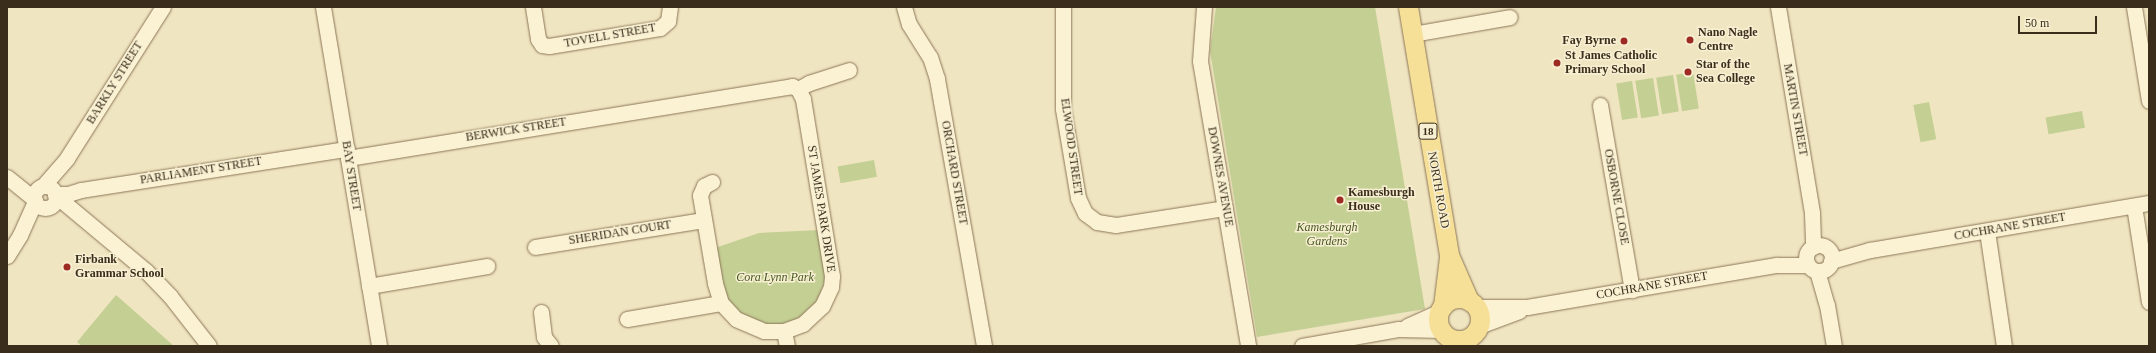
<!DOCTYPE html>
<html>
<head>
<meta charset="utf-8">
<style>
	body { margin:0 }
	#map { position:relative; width:2156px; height:353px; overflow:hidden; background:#f0e5c1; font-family:Georgia,serif }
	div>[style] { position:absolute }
	.green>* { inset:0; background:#c4cf94; transform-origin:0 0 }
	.roads { filter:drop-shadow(0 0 1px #8b7657) drop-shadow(0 0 1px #8b7657) }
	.minor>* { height:15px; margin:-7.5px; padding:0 7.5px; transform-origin:7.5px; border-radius:7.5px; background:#fbf2d4 }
	.minor>.ring { margin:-7.5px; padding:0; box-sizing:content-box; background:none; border:15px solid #fbf2d4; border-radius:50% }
	.major>* { height:19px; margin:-9.5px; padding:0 9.5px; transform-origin:9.5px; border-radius:9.5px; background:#f6df96 }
	.major>.ring { margin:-9.5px; padding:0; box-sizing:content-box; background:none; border:19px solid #f6df96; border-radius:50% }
	.dots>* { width:11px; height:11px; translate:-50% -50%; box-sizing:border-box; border:2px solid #f7efd1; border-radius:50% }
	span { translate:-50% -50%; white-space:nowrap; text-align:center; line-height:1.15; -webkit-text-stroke:3px #f7efd1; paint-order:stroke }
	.shield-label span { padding:1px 3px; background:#f7efd1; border:1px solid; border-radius:3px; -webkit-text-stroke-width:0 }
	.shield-label { font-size:11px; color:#3a2d1c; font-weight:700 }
	.poi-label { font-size:12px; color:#3a2d1c; font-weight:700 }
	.left { translate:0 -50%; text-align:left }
	.right { translate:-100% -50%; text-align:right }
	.street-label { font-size:12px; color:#3a2d1c }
	.park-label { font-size:12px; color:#465722; font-style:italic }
	.frame { position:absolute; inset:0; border:8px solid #3a2d1c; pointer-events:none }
	.scale { position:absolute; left:2018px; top:16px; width:79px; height:18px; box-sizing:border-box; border:2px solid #3a2d1c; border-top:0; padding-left:5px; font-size:12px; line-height:14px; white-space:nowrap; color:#3a2d1c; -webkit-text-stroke:3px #f7efd1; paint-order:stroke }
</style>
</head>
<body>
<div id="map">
	<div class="green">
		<i style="clip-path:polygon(1216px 7px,1375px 7px,1425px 309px,1257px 337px,1210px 51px)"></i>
		<i style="left:1693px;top:72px;width:37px;height:17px;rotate:81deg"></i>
		<i style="left:1673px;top:75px;width:37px;height:17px;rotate:81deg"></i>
		<i style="left:1653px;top:78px;width:38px;height:18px;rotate:81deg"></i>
		<i style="left:1632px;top:81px;width:37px;height:16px;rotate:81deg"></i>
		<i style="left:1929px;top:102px;width:38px;height:16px;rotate:79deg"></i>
		<i style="left:2082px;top:111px;width:17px;height:37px;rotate:80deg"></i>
		<i style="left:874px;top:160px;width:17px;height:37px;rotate:80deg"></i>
		<i style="clip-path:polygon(819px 230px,826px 276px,819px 298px,811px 310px,796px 319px,782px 324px,767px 324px,739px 313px,726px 299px,715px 248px,759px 233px)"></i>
		<i style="clip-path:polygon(116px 295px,174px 346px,82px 346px,77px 342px)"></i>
	</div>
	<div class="roads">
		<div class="minor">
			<i style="left:323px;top:7px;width:344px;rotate:80.6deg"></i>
			<i style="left:533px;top:7px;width:32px;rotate:81deg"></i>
			<i style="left:538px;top:39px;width:7px;rotate:56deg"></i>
			<i style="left:542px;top:45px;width:7px;rotate:8deg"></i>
			<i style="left:549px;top:46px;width:112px;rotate:-9.2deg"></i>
			<i style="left:660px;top:28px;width:11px;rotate:-41deg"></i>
			<i style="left:668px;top:21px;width:14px;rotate:-82deg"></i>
			<i style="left:904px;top:7px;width:18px;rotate:74deg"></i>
			<i style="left:909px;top:24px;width:39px;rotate:58deg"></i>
			<i style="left:930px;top:57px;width:23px;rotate:72deg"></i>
			<i style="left:937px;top:79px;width:271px;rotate:80deg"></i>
			<i style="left:1063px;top:7px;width:102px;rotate:90deg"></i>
			<i style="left:1063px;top:109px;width:90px;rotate:80.4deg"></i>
			<i style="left:1078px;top:198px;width:17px;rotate:65deg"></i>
			<i style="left:1085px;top:213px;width:15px;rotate:37deg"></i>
			<i style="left:1097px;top:222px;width:19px;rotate:9deg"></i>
			<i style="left:1116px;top:225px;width:110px;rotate:-8.9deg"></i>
			<i style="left:1204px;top:7px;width:54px;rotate:94.2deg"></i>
			<i style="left:1200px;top:61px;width:289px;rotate:80.4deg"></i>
			<i style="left:1778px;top:7px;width:209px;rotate:80.6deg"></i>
			<i style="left:1812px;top:213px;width:34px;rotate:88deg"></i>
			<i style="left:2134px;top:7px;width:95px;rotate:80.9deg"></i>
			<i style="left:1412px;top:34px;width:99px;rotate:-9.8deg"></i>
			<i style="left:798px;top:89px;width:13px;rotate:-29deg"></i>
			<i style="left:809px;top:83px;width:42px;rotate:-18deg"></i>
			<i style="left:1600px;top:105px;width:188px;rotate:80.2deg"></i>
			<i style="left:348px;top:158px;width:450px;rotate:-9.2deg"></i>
			<i style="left:792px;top:86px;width:7px;rotate:27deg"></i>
			<i style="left:798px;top:89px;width:11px;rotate:63deg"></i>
			<i style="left:803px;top:99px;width:179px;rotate:80.7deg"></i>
			<i style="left:832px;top:276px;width:11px;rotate:95deg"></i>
			<i style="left:831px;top:287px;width:21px;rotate:115deg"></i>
			<i style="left:822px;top:306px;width:26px;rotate:137deg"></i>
			<i style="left:803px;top:324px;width:20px;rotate:160deg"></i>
			<i style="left:784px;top:331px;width:20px;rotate:180deg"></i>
			<i style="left:764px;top:331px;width:30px;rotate:-157deg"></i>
			<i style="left:736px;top:319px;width:22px;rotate:-133deg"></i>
			<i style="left:721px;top:303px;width:21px;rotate:-107deg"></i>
			<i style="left:715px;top:283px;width:89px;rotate:-99.7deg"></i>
			<i style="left:700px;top:195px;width:10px;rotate:-66deg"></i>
			<i style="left:704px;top:186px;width:9px;rotate:-27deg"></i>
			<i style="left:7px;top:177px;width:36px;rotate:39deg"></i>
			<i style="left:43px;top:186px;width:37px;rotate:-49deg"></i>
			<i style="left:67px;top:158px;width:179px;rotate:-57.6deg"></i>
			<i class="ring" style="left:34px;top:186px;width:7px;height:7px"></i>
			<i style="left:55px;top:194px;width:13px"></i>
			<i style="left:68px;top:194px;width:14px;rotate:-17deg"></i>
			<i style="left:81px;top:190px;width:269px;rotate:-8.8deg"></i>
			<i style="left:55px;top:195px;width:119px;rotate:39.9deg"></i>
			<i style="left:146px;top:271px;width:35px;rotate:46deg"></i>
			<i style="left:170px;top:296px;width:63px;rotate:52deg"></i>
			<i style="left:2134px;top:206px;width:97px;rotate:81.1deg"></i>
			<i style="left:1987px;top:231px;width:116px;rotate:81.6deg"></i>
			<i class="ring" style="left:1806px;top:245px;width:11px;height:11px"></i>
			<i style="left:535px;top:247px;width:171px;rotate:-9.1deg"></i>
			<i style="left:7px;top:256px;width:25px;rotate:-58deg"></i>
			<i style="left:20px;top:235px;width:37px;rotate:-66deg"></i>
			<i style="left:1831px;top:261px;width:41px;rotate:-15.8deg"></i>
			<i style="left:1870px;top:250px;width:283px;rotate:-9.6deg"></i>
			<i style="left:1817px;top:271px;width:35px;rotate:74deg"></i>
			<i style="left:1827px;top:305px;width:42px;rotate:80.3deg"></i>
			<i style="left:369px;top:286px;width:120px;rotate:-9.6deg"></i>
			<i style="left:1476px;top:307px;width:51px"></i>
			<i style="left:1527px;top:307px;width:253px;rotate:-9.6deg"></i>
			<i style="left:1776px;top:265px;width:32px"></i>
			<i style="left:541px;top:312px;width:25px;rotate:83deg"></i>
			<i style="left:544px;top:337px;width:11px;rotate:52deg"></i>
			<i style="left:627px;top:319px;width:95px;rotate:-9.7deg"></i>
			<i style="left:1407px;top:326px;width:36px;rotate:-24deg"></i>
			<i style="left:1479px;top:326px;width:43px;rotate:-20.6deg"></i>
			<i style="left:784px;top:331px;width:15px;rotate:79deg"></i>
			<i style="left:1302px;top:346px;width:97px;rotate:-10deg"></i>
			<i style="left:1398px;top:329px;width:44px;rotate:1.3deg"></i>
		</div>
		<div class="major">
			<i style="left:1408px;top:7px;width:251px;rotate:80.6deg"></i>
			<i style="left:1449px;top:255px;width:50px;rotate:66.5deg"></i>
			<i class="ring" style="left:1438px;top:298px;width:23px;height:23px"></i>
			<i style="left:1443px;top:306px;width:49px;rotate:-83deg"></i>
		</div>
	</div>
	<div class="dots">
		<i style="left:1690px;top:40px;background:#9d2b24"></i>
		<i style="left:1624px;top:41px;background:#9d2b24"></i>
		<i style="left:1557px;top:63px;background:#9d2b24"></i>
		<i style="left:1688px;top:72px;background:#9d2b24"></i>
		<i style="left:1340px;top:200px;background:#9d2b24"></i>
		<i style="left:67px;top:267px;background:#9d2b24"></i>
	</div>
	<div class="shield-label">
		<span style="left:1428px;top:131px">18</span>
	</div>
	<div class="poi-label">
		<span class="left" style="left:1698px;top:40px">Nano Nagle<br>Centre</span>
		<span class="right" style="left:1616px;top:41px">Fay Byrne</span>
		<span class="left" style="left:1565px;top:63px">St James Catholic<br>Primary School</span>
		<span class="left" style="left:1696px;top:72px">Star of the<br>Sea College</span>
		<span class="left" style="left:1348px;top:200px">Kamesburgh<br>House</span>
		<span class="left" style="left:75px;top:267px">Firbank<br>Grammar School</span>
	</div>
	<div class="street-label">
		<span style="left:610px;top:36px;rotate:-10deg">TOVELL STREET</span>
		<span style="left:115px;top:83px;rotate:-58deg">BARKLY STREET</span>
		<span style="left:1795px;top:110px;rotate:80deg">MARTIN STREET</span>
		<span style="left:516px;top:130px;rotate:-9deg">BERWICK STREET</span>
		<span style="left:1071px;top:147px;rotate:82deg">ELWOOD STREET</span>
		<span style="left:201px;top:171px;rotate:-9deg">PARLIAMENT STREET</span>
		<span style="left:954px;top:173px;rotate:80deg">ORCHARD STREET</span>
		<span style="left:351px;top:176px;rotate:81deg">BAY STREET</span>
		<span style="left:1220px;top:177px;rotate:80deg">DOWNES AVENUE</span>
		<span style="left:1438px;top:190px;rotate:80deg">NORTH ROAD</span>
		<span style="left:1616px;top:197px;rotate:80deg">OSBORNE CLOSE</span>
		<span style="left:821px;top:209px;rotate:81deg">ST JAMES PARK DRIVE</span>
		<span style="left:2010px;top:227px;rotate:-10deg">COCHRANE STREET</span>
		<span style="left:620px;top:233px;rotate:-9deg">SHERIDAN COURT</span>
		<span style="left:1652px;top:286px;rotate:-10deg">COCHRANE STREET</span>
	</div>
	<div class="park-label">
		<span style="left:1327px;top:235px">Kamesburgh<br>Gardens</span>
		<span style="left:775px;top:278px">Cora Lynn Park</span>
	</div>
	<div class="frame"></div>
	<div class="scale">50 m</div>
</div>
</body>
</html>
